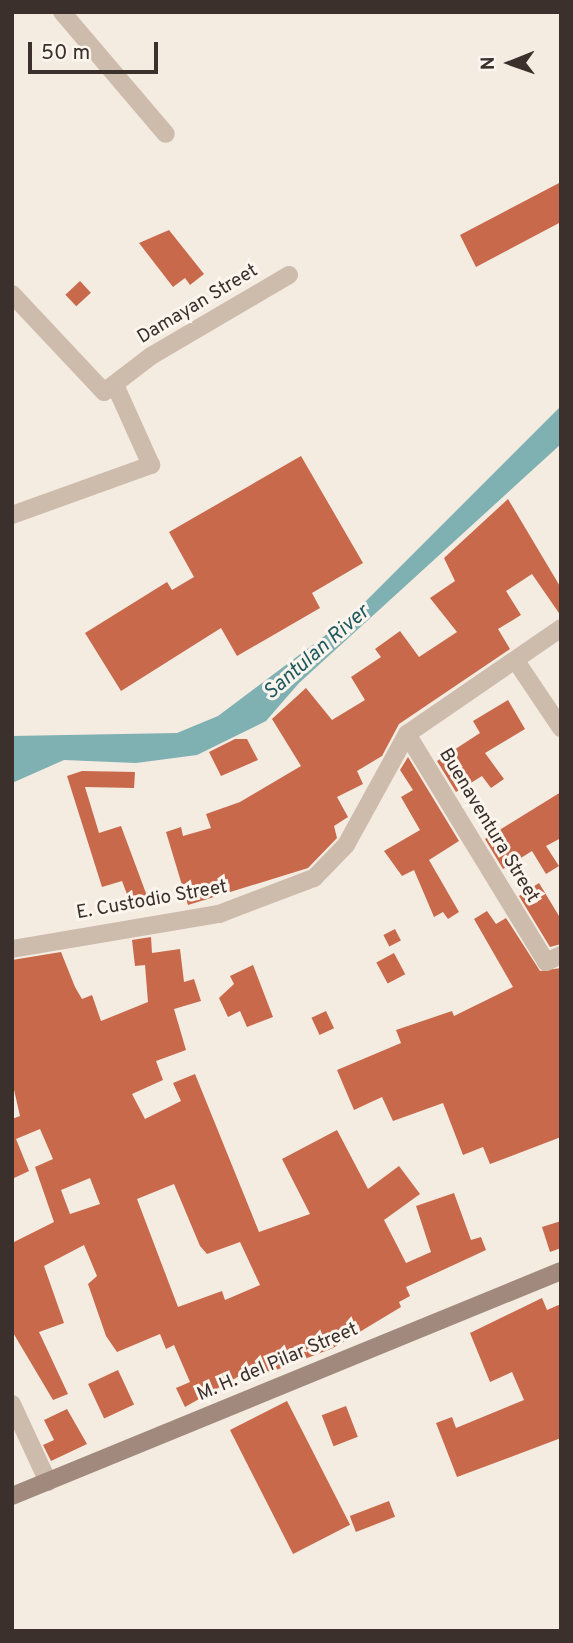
<!DOCTYPE html>
<html>
<head>
<meta charset="utf-8">
<style>
	body { margin:0 }
	#map { position:relative; width:573px; height:1643px; overflow:hidden; background:#f4ebe1; font-family:Overpass,sans-serif }
	div>[style] { position:absolute }
	.water>* { inset:0; background:#7fb0b2 }
	.building>* { inset:0; background:#c8694b; transform-origin:0 0 }
	.street>* { height:18px; margin:-9px; padding:0 9px; transform-origin:9px; border-radius:9px; background:#cdbbac }
	.secondary>* { height:18px; margin:-9px; padding:0 9px; transform-origin:9px; border-radius:9px; background:#a18a7d }
	span { translate:-50% -50%; white-space:nowrap; text-align:center; line-height:1.15; -webkit-text-stroke:6px #fbf5ee; paint-order:stroke }
	.street-label { font-size:19px; color:#3b302b }
	.water-label { font-size:21px; color:#1f5a5e; font-style:italic }
	.frame { position:absolute; inset:0; border:14px solid #3b302b; pointer-events:none }
	.north { position:absolute; left:475px; top:28px; width:70px; height:70px; -webkit-text-stroke:5px #fbf5ee; paint-order:stroke; rotate:269deg; font-size:19px; font-weight:700; line-height:28px; text-align:center; color:#3b302b }
	.north::after { content:''; display:block; margin:auto; width:24px; height:32px; background:#3b302b; clip-path:polygon(50% 0,100% 100%,50% 72%,0 100%) }
	.scale { position:absolute; left:28px; top:42px; width:130px; height:32px; box-sizing:border-box; border:4px solid #3b302b; border-top:0; padding-left:9px; font-size:21px; line-height:24px; white-space:nowrap; color:#3b302b; -webkit-text-stroke:5px #fbf5ee; paint-order:stroke }
</style>
</head>
<body>
<div id="map">
	<div class="water">
		<i style="clip-path:polygon(561px 406px,561px 444px,299px 683px,266px 721px,197px 755px,136px 763px,64px 760px,12px 783px,12px 736px,177px 733px,218px 716px,351px 616px)"></i>
	</div>
	<div class="building">
		<i style="clip-path:polygon(561px 182px,561px 222px,476px 267px,460px 235px)"></i>
		<i style="clip-path:polygon(169px 230px,204px 274px,190px 285px,185px 278px,173px 287px,139px 243px)"></i>
		<i style="left:80px;top:281px;width:16px;height:20px;rotate:47deg"></i>
		<i style="clip-path:polygon(301px 456px,363px 563px,312px 593px,320px 608px,237px 656px,221px 628px,121px 691px,85px 633px,167px 582px,172px 590px,194px 577px,169px 532px)"></i>
		<i style="clip-path:polygon(508px 499px,561px 588px,561px 616px,532px 574px,506px 591px,521px 615px,498px 629px,510px 649px,399px 724px,382px 756px,357px 771px,363px 784px,337px 797px,348px 817px,334px 826px,337px 838px,308px 868px,188px 905px,166px 832px,181px 827px,183px 836px,211px 828px,206px 814px,240px 802px,301px 766px,272px 719px,306px 688px,332px 720px,365px 700px,351px 677px,381px 657px,375px 649px,400px 631px,419px 657px,457px 632px,430px 598px,455px 581px,444px 558px)"></i>
		<i style="clip-path:polygon(508px 700px,525px 729px,485px 753px,504px 779px,491px 788px,482px 776px,456px 792px,437px 761px,480px 733px,473px 721px)"></i>
		<i style="clip-path:polygon(235px 739px,247px 739px,258px 760px,221px 776px,209px 752px)"></i>
		<i style="clip-path:polygon(408px 757px,459px 841px,429px 860px,459px 912px,448px 919px,443px 912px,434px 917px,414px 870px,402px 876px,384px 851px,420px 830px,401px 797px,413px 790px,400px 770px)"></i>
		<i style="clip-path:polygon(82px 771px,135px 772px,134px 788px,85px 787px,99px 833px,121px 826px,147px 896px,130px 902px,122px 881px,102px 887px,67px 776px)"></i>
		<i style="clip-path:polygon(561px 792px,561px 838px,546px 846px,559px 866px,546px 874px,532px 851px,503px 869px,485px 839px)"></i>
		<i style="clip-path:polygon(539px 883px,559px 916px,561px 944px,550px 947px,519px 896px)"></i>
		<i style="clip-path:polygon(487px 911px,496px 924px,506px 918px,540px 971px,561px 968px,561px 1137px,490px 1164px,483px 1147px,463px 1155px,443px 1103px,393px 1121px,382px 1097px,354px 1110px,337px 1070px,401px 1043px,396px 1030px,452px 1011px,454px 1016px,513px 987px,474px 919px)"></i>
		<i style="left:395px;top:929px;width:13px;height:13px;rotate:63deg"></i>
		<i style="clip-path:polygon(evenodd,151px 937px,152px 953px,180px 949px,184px 982px,194px 979px,201px 1001px,174px 1009px,186px 1050px,156px 1061px,163px 1080px,132px 1094px,145px 1119px,181px 1101px,173px 1083px,195px 1074px,259px 1232px,310px 1214px,282px 1159px,337px 1130px,368px 1189px,399px 1166px,420px 1194px,384px 1220px,406px 1263px,431px 1252px,416px 1206px,454px 1193px,471px 1240px,481px 1237px,486px 1250px,406px 1287px,410px 1296px,399px 1302px,401px 1307px,333px 1348px,271px 1372px,255px 1367px,185px 1407px,176px 1388px,190px 1382px,174px 1345px,166px 1349px,160px 1334px,117px 1352px,106px 1336px,88px 1284px,97px 1276px,84px 1245px,44px 1266px,64px 1323px,39px 1332px,68px 1394px,53px 1400px,12px 1331px,12px 1243px,54px 1222px,35px 1167px,53px 1159px,40px 1129px,16px 1139px,29px 1171px,12px 1179px,12px 1119px,20px 1116px,12px 1081px,12px 960px,61px 952px,75px 987px,82px 999px,92px 995px,101px 1021px,148px 1002px,145px 965px,135px 966px,132px 940px,151px 937px,90px 1178px,100px 1204px,70px 1214px,61px 1190px,90px 1178px,151px 937px,174px 1184px,200px 1246px,207px 1254px,240px 1242px,260px 1285px,225px 1300px,222px 1291px,178px 1307px,137px 1199px,174px 1184px)"></i>
		<i style="left:394px;top:953px;width:24px;height:20px;rotate:62deg"></i>
		<i style="clip-path:polygon(253px 965px,273px 1017px,247px 1027px,240px 1011px,228px 1017px,219px 998px,234px 984px,230px 976px)"></i>
		<i style="left:326px;top:1011px;width:19px;height:16px;rotate:65deg"></i>
		<i style="clip-path:polygon(561px 1221px,561px 1248px,550px 1252px,542px 1227px)"></i>
		<i style="clip-path:polygon(542px 1298px,547px 1310px,561px 1304px,561px 1438px,457px 1477px,436px 1423px,452px 1417px,456px 1428px,524px 1400px,512px 1372px,490px 1382px,470px 1333px)"></i>
		<i style="left:118px;top:1370px;width:38px;height:33px;rotate:65deg"></i>
		<i style="left:287px;top:1401px;width:139px;height:64px;rotate:63deg"></i>
		<i style="left:346px;top:1406px;width:33px;height:26px;rotate:69deg"></i>
		<i style="clip-path:polygon(67px 1409px,87px 1444px,51px 1461px,43px 1445px,54px 1440px,44px 1420px)"></i>
		<i style="left:389px;top:1501px;width:17px;height:42px;rotate:69deg"></i>
	</div>
	<div class="street">
		<i style="left:62px;top:12px;width:160px;rotate:49.6deg"></i>
		<i style="left:12px;top:294px;width:134px;rotate:46.8deg"></i>
		<i style="left:104px;top:392px;width:59px;rotate:-37.5deg"></i>
		<i style="left:151px;top:356px;width:160px;rotate:-30.4deg"></i>
		<i style="left:12px;top:515px;width:148px;rotate:-19.8deg"></i>
		<i style="left:151px;top:465px;width:85px;rotate:-114.2deg"></i>
		<i style="left:516px;top:661px;width:81px;rotate:56.1deg"></i>
		<i style="left:407px;top:734px;width:267px;rotate:58.6deg"></i>
		<i style="left:546px;top:962px;width:17px;rotate:-25deg"></i>
		<i style="left:12px;top:949px;width:210px;rotate:-9.6deg"></i>
		<i style="left:219px;top:914px;width:102px;rotate:-20.8deg"></i>
		<i style="left:314px;top:878px;width:46px;rotate:-45.9deg"></i>
		<i style="left:346px;top:845px;width:127px;rotate:-61.2deg"></i>
		<i style="left:407px;top:734px;width:187px;rotate:-34.5deg"></i>
		<i style="left:12px;top:1404px;width:86px;rotate:65.2deg"></i>
	</div>
	<div class="secondary">
		<i style="left:12px;top:1496px;width:593px;rotate:-22.29deg"></i>
	</div>
	<div class="street-label">
		<span style="left:198px;top:305px;rotate:-31deg">Damayan Street</span>
		<span style="left:488px;top:826px;rotate:59deg">Buenaventura Street</span>
		<span style="left:152px;top:901px;rotate:-10deg">E. Custodio Street</span>
		<span style="left:278px;top:1363px;rotate:-23deg">M. H. del Pilar Street</span>
	</div>
	<div class="water-label">
		<span style="left:317px;top:653px;rotate:-41deg">Santulan River</span>
	</div>
	<div class="frame"></div>
	<div class="north">N</div>
	<div class="scale">50 m</div>
</div>
</body>
</html>
